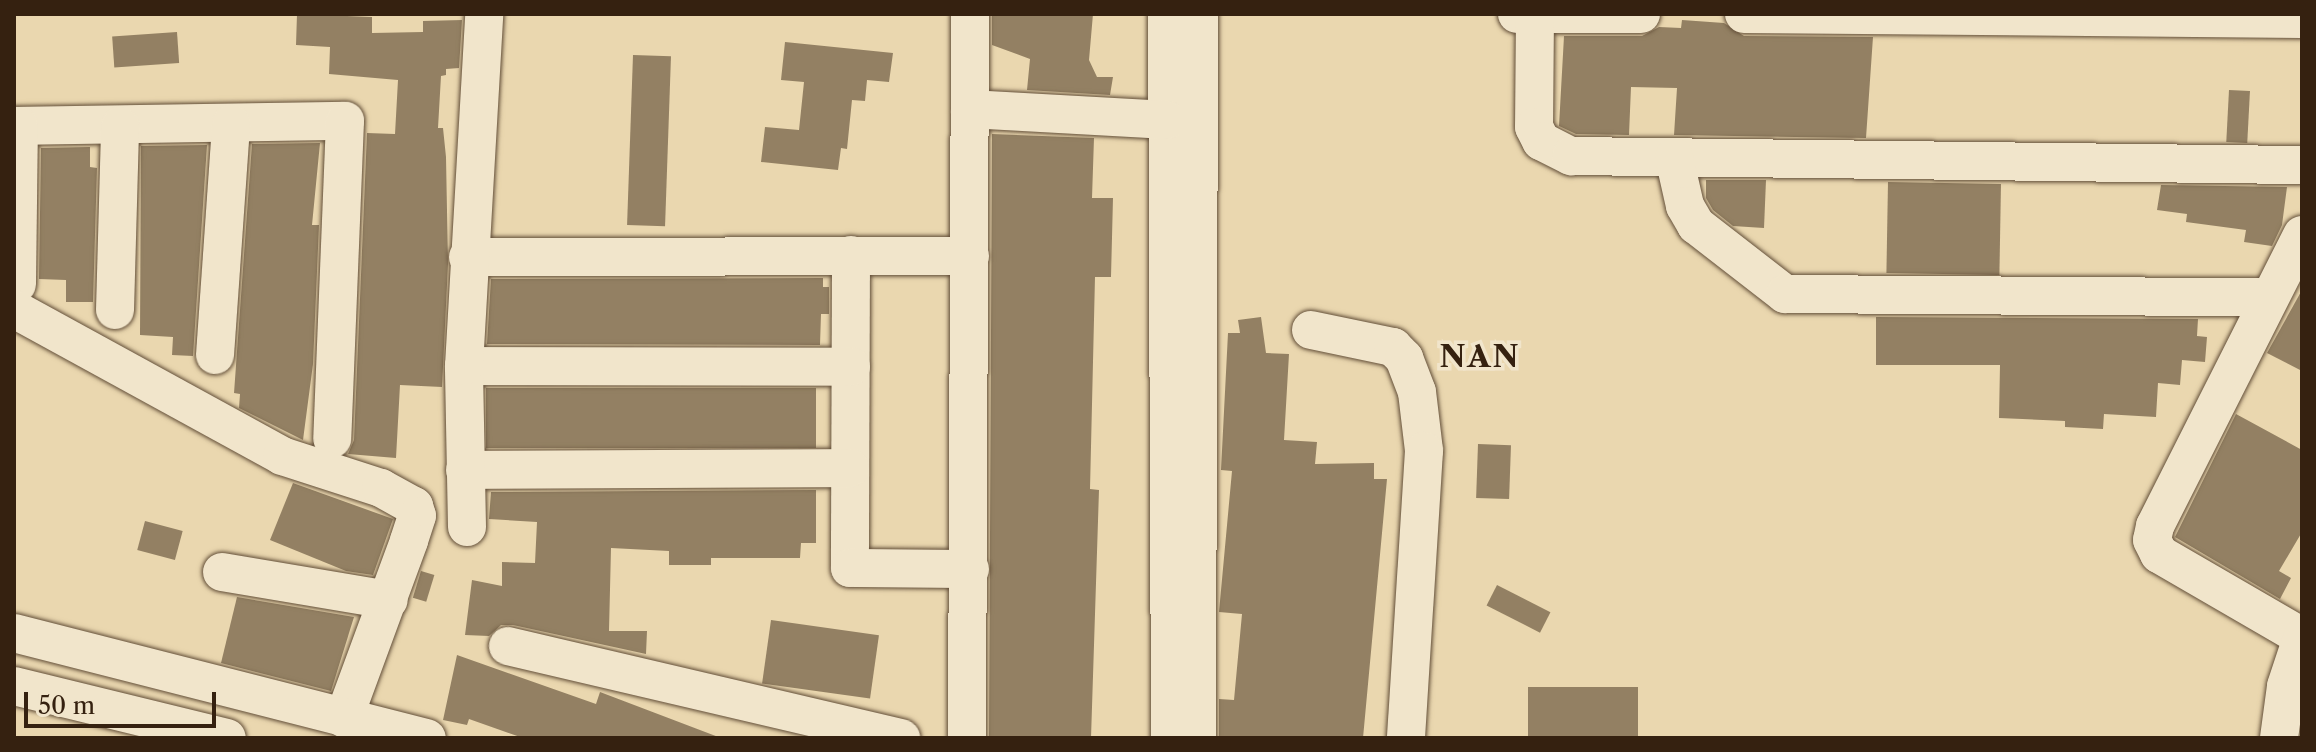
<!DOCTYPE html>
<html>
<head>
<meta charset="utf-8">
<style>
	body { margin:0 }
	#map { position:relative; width:2316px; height:752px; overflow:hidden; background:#ead7af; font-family:"Libre Caslon Text",serif }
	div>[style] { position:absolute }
	.building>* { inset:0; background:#938063; transform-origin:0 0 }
	.roads { filter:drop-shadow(0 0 2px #624e38) drop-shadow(0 0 2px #624e38) }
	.minor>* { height:38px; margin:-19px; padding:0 19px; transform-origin:19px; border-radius:19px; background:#f1e5cb }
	span { translate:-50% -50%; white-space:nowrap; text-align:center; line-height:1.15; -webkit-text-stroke:7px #f1e5cb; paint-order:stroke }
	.district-label { font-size:30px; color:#352110; font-weight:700; letter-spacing:2px }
	.frame { position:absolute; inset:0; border:16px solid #352110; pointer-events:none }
	.scale { position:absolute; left:24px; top:692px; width:192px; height:36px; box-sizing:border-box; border:4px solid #352110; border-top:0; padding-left:10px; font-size:24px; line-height:28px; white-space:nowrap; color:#352110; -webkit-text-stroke:6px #f1e5cb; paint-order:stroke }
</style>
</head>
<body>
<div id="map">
	<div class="building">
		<i style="clip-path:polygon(297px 14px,372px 17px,372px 33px,423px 32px,423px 21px,462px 20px,459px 68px,446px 69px,446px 75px,441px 76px,438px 128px,443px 128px,446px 157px,448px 264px,442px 387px,400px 385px,396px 458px,348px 454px,354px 440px,367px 133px,395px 134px,398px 80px,329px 74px,330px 47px,296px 45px)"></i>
		<i style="clip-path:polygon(992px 14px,1093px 14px,1089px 60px,1097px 77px,1113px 77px,1110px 95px,1027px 90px,1030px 59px,992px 45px)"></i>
		<i style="clip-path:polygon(1682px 20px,1724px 23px,1744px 36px,1873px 37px,1866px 138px,1674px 135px,1677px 88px,1631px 87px,1629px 135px,1576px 134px,1559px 126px,1564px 36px,1642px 36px,1659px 27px,1681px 28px)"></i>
		<i style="left:177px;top:32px;width:31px;height:65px;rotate:86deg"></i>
		<i style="clip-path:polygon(785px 42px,893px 53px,889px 82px,867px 80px,865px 101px,852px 100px,847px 149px,841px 148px,838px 170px,761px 162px,765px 127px,799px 130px,804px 82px,781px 80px)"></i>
		<i style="left:633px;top:55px;width:38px;height:170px;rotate:2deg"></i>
		<i style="left:2229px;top:90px;width:21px;height:52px;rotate:3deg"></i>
		<i style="clip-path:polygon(992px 134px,1094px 138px,1092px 198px,1113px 198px,1111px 277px,1095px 277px,1090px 489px,1099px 490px,1091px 738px,989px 738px)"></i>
		<i style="clip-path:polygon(320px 143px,312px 225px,319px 225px,313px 364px,303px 440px,239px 408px,240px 394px,234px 393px,252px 144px)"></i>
		<i style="clip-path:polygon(207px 145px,193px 356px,172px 355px,173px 337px,140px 335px,141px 146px)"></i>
		<i style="clip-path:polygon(90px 147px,90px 167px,97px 168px,93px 302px,66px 302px,66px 280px,39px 279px,41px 148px)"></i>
		<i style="clip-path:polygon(1706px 180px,1766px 180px,1764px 228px,1733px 226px,1713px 210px,1706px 198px)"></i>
		<i style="left:1888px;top:182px;width:113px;height:91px;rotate:1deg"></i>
		<i style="clip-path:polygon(2161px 185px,2287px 187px,2282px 225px,2272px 246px,2244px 242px,2246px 230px,2186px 222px,2187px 214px,2157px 210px)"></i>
		<i style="clip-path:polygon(823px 278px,823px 287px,829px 287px,829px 314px,821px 314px,820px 345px,487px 344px,491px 279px)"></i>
		<i style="clip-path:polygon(2302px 290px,2302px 371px,2267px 353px)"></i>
		<i style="clip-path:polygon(1261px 317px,1266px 353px,1289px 354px,1284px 440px,1317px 442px,1315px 464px,1374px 463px,1374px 479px,1387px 479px,1363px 738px,1219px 738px,1219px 699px,1234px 700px,1242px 614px,1219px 612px,1232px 471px,1221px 470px,1228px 333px,1240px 333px,1238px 320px)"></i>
		<i style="clip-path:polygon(1876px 317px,2198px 319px,2197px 336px,2207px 337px,2205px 362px,2182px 360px,2180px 385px,2158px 383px,2156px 417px,2104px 414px,2103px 429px,2065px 427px,2065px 421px,1999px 418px,2000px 365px,1876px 365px)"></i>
		<i style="left:486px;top:388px;width:330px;height:60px"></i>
		<i style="clip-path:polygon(2236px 414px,2302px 450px,2302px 532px,2279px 571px,2291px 578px,2280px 599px,2175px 537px)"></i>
		<i style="left:1478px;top:444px;width:33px;height:54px;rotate:2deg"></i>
		<i style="clip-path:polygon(293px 483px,393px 519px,373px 575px,346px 571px,270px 540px)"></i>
		<i style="clip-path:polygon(816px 490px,816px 543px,801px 543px,800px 558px,711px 558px,711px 565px,669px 565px,669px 551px,611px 548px,609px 631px,647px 631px,646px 654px,513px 625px,501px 625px,489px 636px,465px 635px,472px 580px,502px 586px,502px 562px,535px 563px,537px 522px,489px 519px,491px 492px)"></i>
		<i style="left:145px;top:521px;width:39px;height:30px;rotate:15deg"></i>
		<i style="left:421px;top:571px;width:14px;height:28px;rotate:17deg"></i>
		<i style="left:1497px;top:585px;width:60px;height:23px;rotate:27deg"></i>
		<i style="clip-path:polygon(237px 597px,354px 617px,331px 691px,221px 663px)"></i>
		<i style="left:771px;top:620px;width:109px;height:64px;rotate:8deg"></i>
		<i style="clip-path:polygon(457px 655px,596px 704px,600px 692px,721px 738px,523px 738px,469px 719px,467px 725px,443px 720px)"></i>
		<i style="left:1528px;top:687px;width:110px;height:51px"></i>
	</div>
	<div class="roads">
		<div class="minor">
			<i style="left:1167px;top:14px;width:724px;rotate:89.76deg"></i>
			<i style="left:1517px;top:14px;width:124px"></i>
			<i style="left:1744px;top:14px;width:558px;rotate:0.51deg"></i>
			<i style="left:1535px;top:15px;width:112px;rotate:90.5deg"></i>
			<i style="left:1534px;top:127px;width:16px;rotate:63deg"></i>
			<i style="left:1541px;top:141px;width:34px;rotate:27deg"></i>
			<i style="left:1571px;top:156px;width:731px;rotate:0.71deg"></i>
			<i style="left:970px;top:109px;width:197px;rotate:3.2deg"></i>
			<i style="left:14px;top:126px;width:331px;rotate:-0.9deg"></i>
			<i style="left:345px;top:121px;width:318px;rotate:92.3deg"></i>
			<i style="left:1674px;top:157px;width:50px;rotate:77.3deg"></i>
			<i style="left:1685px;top:206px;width:22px;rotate:60deg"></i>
			<i style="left:1696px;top:225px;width:113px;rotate:37.8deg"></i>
			<i style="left:1785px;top:294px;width:484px;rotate:0.4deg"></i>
			<i style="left:2302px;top:235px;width:326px;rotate:116.8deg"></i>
			<i style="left:2155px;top:526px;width:14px;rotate:102deg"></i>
			<i style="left:2152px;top:540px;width:16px;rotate:63deg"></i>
			<i style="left:2159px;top:554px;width:165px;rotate:30.1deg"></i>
			<i style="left:851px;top:255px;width:313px;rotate:90.2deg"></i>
			<i style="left:850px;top:568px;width:120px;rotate:0.5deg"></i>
			<i style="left:468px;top:257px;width:502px;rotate:-0.11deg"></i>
			<i style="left:17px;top:284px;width:158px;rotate:-89.3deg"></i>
			<i style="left:14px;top:309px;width:306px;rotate:28.7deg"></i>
			<i style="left:282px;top:456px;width:104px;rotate:17.9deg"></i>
			<i style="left:381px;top:488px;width:38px;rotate:29deg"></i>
			<i style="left:414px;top:506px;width:10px;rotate:73deg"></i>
			<i style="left:417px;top:516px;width:26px;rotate:108deg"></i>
			<i style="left:409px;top:541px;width:189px;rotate:110.2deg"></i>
			<i style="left:115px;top:310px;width:184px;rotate:-88.4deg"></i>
			<i style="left:1311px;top:330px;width:84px;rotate:11.7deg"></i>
			<i style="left:1393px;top:347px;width:16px;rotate:45deg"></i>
			<i style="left:1404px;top:358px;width:36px;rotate:69deg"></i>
			<i style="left:1417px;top:392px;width:59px;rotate:83.2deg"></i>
			<i style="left:1424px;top:451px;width:288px;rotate:93.6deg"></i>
			<i style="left:215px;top:355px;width:232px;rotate:-86deg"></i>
			<i style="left:464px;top:366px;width:387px;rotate:0.1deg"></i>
			<i style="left:465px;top:470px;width:385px;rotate:-0.3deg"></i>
			<i style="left:467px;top:527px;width:161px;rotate:-91.1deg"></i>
			<i style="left:464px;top:366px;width:353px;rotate:-86.7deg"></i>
			<i style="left:222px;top:572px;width:169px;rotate:9.5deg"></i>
			<i style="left:14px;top:633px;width:426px;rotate:14.3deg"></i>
			<i style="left:508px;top:646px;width:404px;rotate:13.2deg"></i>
			<i style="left:14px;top:686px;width:219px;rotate:13.7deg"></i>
			<i style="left:967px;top:738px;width:724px;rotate:-89.76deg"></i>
			<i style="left:1197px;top:738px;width:724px;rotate:-89.84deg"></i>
			<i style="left:2279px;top:738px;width:52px;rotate:-82.3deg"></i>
			<i style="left:2286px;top:686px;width:51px;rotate:-71.6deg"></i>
		</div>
	</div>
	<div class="district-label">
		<span style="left:1480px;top:357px">NAN</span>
	</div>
	<div class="frame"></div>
	<div class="scale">50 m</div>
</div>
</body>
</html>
